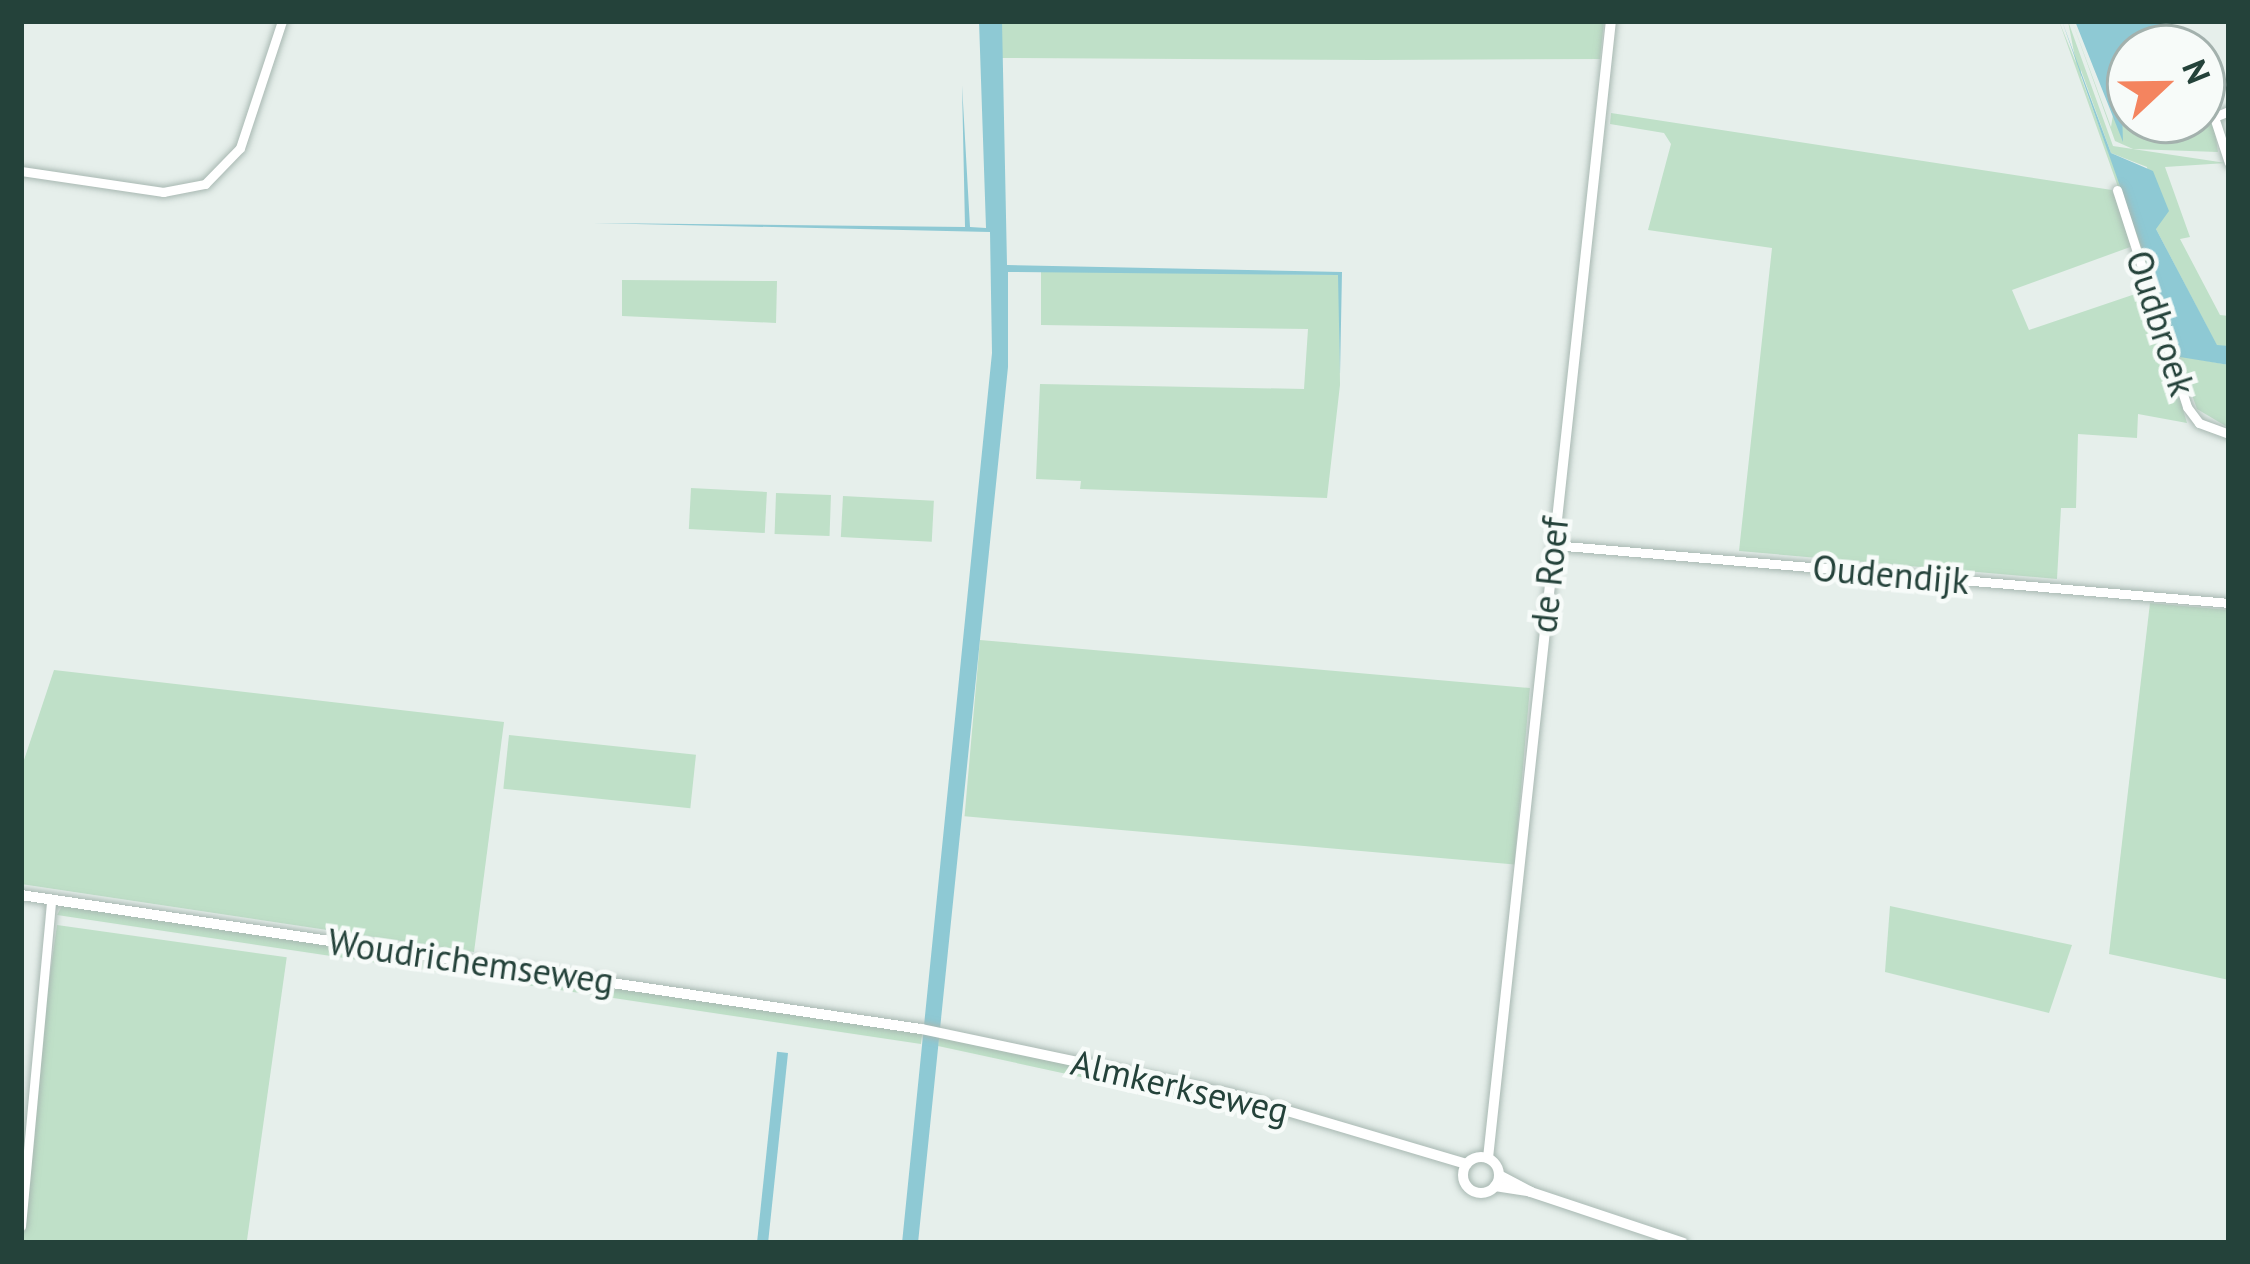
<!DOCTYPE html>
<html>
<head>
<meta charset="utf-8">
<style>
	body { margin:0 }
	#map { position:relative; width:2250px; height:1264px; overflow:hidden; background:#e6efeb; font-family:"PT Sans",sans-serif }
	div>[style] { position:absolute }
	.green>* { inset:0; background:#bfe0c8; transform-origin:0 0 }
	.water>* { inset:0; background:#8ec9d4; transform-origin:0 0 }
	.roads { filter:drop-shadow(0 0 3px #a8b8b2) drop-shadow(0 0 3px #a8b8b2) }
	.minor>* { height:9px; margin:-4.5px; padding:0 4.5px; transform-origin:4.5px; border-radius:4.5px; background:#fff }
	.tertiary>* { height:10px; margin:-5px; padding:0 5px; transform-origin:5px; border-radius:5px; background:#fff }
	.tertiary>.ring { margin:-5px; padding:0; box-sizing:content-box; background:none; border:10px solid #fff; border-radius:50% }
	span { translate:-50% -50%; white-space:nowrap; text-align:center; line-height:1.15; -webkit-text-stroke:9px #f7fbf9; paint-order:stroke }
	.street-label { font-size:36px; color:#24423a }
	.frame { position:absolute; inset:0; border:24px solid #24423a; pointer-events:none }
	.north { position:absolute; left:2106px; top:24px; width:120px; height:120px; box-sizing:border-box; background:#f7fbf9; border:3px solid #a3b1ad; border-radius:50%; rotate:68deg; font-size:33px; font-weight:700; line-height:48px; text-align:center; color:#24423a }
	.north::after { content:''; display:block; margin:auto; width:42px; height:54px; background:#f4845f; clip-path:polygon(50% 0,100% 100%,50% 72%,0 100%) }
</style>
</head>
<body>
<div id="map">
	<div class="green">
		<i style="clip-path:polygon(1002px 21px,1604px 21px,1600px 59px,1372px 60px,1002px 58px)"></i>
		<i style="clip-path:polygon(2059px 21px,2076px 63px,2068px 21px,2113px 146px,2226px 163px,2165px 167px,2190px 237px,2180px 239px,2220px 315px,2229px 316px,2229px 346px,2217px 346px,2156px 229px,2147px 167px,2111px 153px,2081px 70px,2081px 77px,2137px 229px,2156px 283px,2180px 356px,2229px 365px,2229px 428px,2197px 409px)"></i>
		<i style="clip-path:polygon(2072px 21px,2111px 127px,2124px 48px,2130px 120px,2202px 120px,2202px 105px,2212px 114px,2218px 152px,2133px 149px,2115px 141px)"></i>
		<i style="clip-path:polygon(1611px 113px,2112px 190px,2133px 246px,2012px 290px,2029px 330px,2147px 290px,2187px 423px,2138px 414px,2137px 438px,2078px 434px,2076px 508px,2061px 508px,2057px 579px,1739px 551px,1772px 248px,1648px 230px,1671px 144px,1664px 133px,1610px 124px)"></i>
		<i style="clip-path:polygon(1041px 271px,1339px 275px,1340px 385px,1327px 498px,1080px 489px,1081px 481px,1036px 479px,1040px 384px,1304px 389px,1308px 329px,1041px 325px)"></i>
		<i style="clip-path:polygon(622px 280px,777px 281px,776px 323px,622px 316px)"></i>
		<i style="left:691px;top:488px;width:76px;height:41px;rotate:3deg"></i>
		<i style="left:776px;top:493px;width:55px;height:41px;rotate:2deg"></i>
		<i style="left:843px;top:496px;width:91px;height:41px;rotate:3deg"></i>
		<i style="clip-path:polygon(2150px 603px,2229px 610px,2229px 980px,2109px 954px)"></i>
		<i style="left:980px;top:640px;width:552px;height:177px;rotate:5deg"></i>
		<i style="clip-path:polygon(54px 670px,504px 722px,474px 952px,21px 884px,21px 769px)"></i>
		<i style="left:509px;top:735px;width:188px;height:54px;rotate:6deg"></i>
		<i style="clip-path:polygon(63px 904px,922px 1034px,921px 1044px,57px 915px)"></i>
		<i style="clip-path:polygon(1890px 906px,2072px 945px,2049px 1013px,1885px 972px)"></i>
		<i style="left:57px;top:925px;width:232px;height:320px;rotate:8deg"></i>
		<i style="clip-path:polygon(939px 1037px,1259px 1106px,1283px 1113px,1284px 1121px,938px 1046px)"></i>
	</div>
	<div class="water">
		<i style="clip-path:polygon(979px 21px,1002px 21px,1007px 265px,1342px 272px,1340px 375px,1338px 275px,1008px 272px,1008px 367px,918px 1243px,902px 1243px,992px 353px,990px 232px,593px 223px,965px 227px,962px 85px,970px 227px,986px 228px)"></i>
		<i style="clip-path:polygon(2062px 21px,2111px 153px,2153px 171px,2169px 211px,2156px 229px,2217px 345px,2229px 346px,2229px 365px,2180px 357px)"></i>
		<i style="clip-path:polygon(2075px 21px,2164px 21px,2150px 48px,2120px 49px,2123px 142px)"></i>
		<i style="left:788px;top:1053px;width:191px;height:11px;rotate:96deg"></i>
	</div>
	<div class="roads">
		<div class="minor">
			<i style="left:2229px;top:111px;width:16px;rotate:158deg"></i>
			<i style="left:2214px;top:117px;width:48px;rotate:71.9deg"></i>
			<i style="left:21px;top:171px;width:144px;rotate:8.4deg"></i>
			<i style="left:163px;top:192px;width:43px;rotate:-10.8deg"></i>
			<i style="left:205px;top:184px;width:50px;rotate:-45.8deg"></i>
			<i style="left:240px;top:148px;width:134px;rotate:-71.7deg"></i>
			<i style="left:2117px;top:190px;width:228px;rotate:72.1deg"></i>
			<i style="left:2187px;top:407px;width:20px;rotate:53deg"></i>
			<i style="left:2199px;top:423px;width:32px;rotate:20deg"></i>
			<i style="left:1553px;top:545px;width:678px;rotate:4.9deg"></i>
			<i style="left:21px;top:1226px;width:327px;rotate:-84.7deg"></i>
		</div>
		<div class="tertiary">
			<i style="left:21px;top:895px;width:910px;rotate:8.47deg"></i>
			<i style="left:921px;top:1029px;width:316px;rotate:11.9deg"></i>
			<i style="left:1230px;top:1094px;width:247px;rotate:16.5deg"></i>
			<i class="ring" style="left:1463px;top:1157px;width:26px;height:26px"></i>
			<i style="left:1488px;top:1158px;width:1144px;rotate:-83.83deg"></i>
			<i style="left:1495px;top:1186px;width:36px;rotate:9deg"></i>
			<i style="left:1531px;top:1192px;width:36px;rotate:-152deg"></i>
			<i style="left:1531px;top:1192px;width:160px;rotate:18.5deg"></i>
		</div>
	</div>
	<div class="street-label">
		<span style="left:2161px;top:323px;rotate:72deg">Oudbroek</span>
		<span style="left:1891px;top:574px;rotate:5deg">Oudendijk</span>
		<span style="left:1549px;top:575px;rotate:-84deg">de Roef</span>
		<span style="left:471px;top:961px;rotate:8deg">Woudrichemseweg</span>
		<span style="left:1180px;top:1086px;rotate:13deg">Almkerkseweg</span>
	</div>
	<div class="frame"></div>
	<div class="north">N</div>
</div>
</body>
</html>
